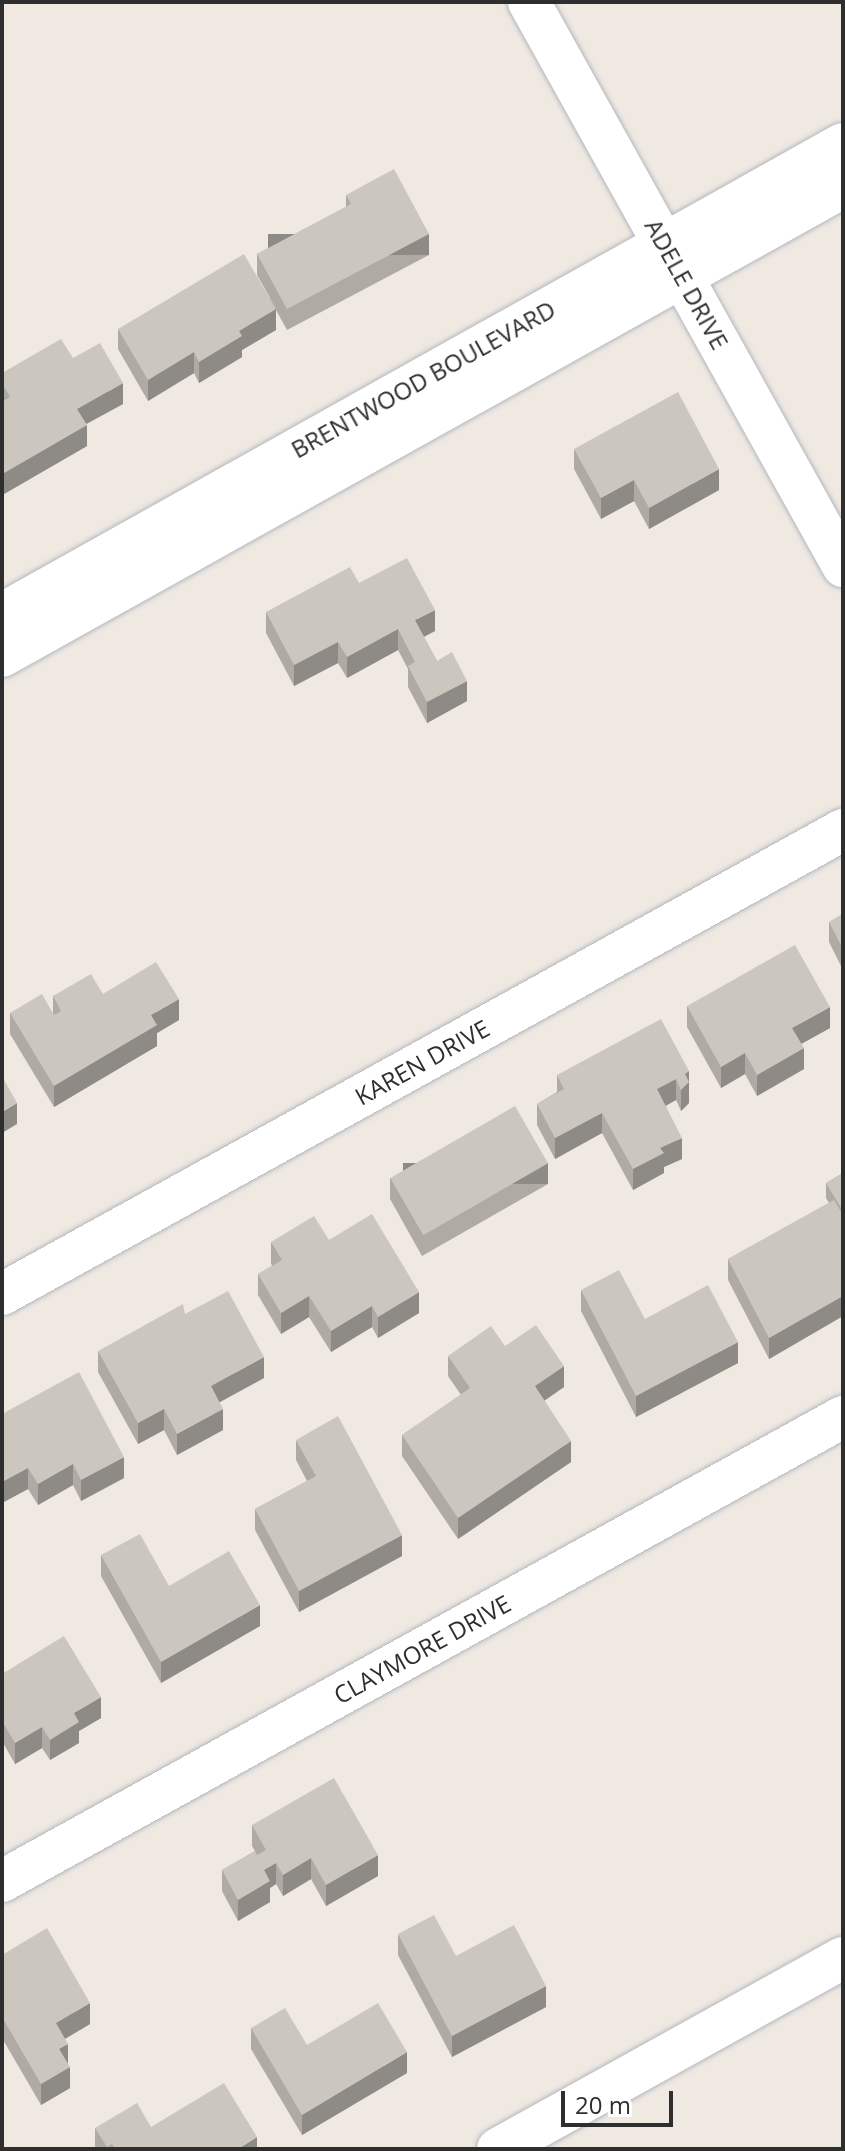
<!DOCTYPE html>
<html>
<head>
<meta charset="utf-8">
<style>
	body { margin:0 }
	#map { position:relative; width:845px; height:2151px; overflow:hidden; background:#efe9e1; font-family:"Open Sans",sans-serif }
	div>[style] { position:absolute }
	.roads { filter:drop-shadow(0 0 2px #b4b7c1) drop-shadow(0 0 2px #b4b7c1) }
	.minor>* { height:42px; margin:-21px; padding:0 21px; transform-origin:21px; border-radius:21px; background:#fff }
	.wall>* { inset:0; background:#afaba4 }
	.shaded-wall>* { inset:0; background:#8e8b86; transform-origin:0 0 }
	.building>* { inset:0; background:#cbc7bf; transform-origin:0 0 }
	span { translate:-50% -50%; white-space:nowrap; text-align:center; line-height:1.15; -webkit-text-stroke:7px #fff; paint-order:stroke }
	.street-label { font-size:24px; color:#2e2e2e }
	.frame { position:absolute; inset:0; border:4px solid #2e2e2e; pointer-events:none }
	.scale { position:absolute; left:561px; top:2091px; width:112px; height:36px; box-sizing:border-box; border:4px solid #2e2e2e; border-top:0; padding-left:10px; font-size:24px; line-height:28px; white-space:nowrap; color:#2e2e2e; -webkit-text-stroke:6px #fff; paint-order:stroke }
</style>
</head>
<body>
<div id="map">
	<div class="roads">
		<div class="minor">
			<i style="left:529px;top:2px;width:646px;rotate:60.89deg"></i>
			<i style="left:2px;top:614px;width:963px;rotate:-29.2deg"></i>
			<i style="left:2px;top:656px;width:963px;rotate:-29.15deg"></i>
			<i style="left:2px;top:1294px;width:961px;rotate:-28.89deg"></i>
			<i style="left:2px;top:1881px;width:961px;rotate:-28.89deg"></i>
			<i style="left:498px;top:2149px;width:394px;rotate:-29deg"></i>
		</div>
	</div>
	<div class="wall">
		<i style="clip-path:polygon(346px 195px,429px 255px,287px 330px,276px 310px,276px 330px,242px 350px,242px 357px,199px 383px,194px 373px,148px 401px,118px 349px,118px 329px,270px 298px,257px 275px,257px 254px,346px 207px)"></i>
		<i style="clip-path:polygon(73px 358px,123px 404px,86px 424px,87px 446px,4px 494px,2px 490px,2px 373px)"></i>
		<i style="clip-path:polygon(574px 449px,719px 490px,649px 529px,634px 501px,601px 519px,574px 469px)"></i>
		<i style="clip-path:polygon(359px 583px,435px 631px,424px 637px,437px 661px,467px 701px,427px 723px,408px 687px,408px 669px,398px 650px,347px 678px,338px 663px,294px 686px,266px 633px,266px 612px)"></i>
		<i style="clip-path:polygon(843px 914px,843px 970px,829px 942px,829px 922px)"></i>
		<i style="clip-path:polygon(103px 994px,179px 1020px,157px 1033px,157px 1046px,54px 1107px,10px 1034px,10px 1013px,53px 1014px,53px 996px)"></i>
		<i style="clip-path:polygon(687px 1006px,830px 1028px,801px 1044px,804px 1069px,757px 1096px,745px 1074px,721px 1088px,687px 1027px)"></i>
		<i style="clip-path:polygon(689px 1071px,689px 1103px,681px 1111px,676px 1100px,666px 1106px,682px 1159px,664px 1167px,664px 1173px,633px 1190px,602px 1133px,555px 1159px,537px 1125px,537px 1104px,557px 1092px,557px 1075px)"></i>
		<i style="clip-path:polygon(843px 1173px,843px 1316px,769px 1359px,728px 1280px,728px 1259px,829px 1203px,826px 1198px,826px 1183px)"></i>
		<i style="clip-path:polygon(390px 1178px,548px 1184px,422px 1256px,390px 1199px)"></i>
		<i style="clip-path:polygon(329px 1240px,419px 1313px,378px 1338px,372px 1327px,331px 1352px,309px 1317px,281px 1334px,258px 1295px,258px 1274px,272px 1266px,271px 1263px,271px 1242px)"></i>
		<i style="clip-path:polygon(581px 1290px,645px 1319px,738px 1363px,636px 1417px,581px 1311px)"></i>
		<i style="clip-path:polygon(505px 1346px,564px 1387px,544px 1401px,571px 1462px,458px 1539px,402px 1456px,402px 1435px,461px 1395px,448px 1376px,448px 1356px)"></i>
		<i style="clip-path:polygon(98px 1351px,264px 1378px,219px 1402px,223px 1430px,177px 1455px,164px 1430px,138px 1444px,98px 1372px)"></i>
		<i style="clip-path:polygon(2px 1414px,124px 1478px,81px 1501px,73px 1485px,38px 1505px,28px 1489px,2px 1503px)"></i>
		<i style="clip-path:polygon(296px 1440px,402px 1556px,299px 1612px,255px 1530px,255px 1509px,307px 1481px,296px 1460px)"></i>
		<i style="clip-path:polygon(101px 1555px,169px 1586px,260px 1626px,161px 1683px,101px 1576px)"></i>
		<i style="clip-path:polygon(2px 1674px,101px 1718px,79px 1731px,79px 1743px,50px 1760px,42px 1748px,15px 1764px,2px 1741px)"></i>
		<i style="clip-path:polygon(252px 1825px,378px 1876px,326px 1906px,311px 1879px,283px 1896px,276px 1884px,270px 1888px,270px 1902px,238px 1921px,222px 1891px,222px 1870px,255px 1851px,252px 1846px)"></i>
		<i style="clip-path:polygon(398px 1934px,456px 1956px,546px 2007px,452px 2057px,398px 1955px)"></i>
		<i style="clip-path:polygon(2px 1955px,90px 2024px,65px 2039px,70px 2088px,41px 2105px,2px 2038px)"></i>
		<i style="clip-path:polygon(251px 2028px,307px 2045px,407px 2073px,302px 2135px,251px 2049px)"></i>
		<i style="clip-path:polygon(151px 2127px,257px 2149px,95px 2148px,95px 2128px)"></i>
	</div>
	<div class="shaded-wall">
		<i style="left:429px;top:234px;width:21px;height:161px;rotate:90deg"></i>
		<i style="clip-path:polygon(276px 309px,276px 330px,242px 350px,242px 357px,199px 383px,199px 362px,239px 331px)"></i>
		<i style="clip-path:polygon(194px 352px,194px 373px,148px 401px,148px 380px)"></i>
		<i style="clip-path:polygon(123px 383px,123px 404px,77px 429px,77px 409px)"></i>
		<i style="clip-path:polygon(87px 425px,87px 446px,4px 494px,4px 473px)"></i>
		<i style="clip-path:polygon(719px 469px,719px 490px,649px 529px,649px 508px)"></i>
		<i style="clip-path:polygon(634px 480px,634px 501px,601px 519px,601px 498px)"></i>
		<i style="clip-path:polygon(435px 610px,435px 631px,415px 641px,415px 620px)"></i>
		<i style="clip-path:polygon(398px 629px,398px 650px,347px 678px,347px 657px)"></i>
		<i style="clip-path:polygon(338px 642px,338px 663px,294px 686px,294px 665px)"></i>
		<i style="clip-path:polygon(467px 681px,467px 701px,427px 723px,427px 702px)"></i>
		<i style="clip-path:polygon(179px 999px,179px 1020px,157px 1033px,157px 1046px,54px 1107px,54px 1086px,151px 1015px)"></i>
		<i style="clip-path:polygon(830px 1007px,830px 1028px,792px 1049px,792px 1028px)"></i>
		<i style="clip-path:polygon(804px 1048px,804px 1069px,757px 1096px,757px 1075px)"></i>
		<i style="clip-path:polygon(745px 1053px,745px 1074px,721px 1088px,721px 1067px)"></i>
		<i style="clip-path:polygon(689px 1071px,689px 1103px,681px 1111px,681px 1090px,685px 1074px)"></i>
		<i style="clip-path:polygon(676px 1079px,676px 1100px,657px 1110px,657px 1089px)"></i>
		<i style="clip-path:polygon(17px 1103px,17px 1124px,2px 1133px,2px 1112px)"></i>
		<i style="clip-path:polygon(602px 1113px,602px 1133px,555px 1159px,555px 1138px)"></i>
		<i style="clip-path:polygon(682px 1138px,682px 1159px,664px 1167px,664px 1173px,633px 1190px,633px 1169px,660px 1148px)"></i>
		<i style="left:548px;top:1163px;width:21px;height:145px;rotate:90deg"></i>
		<i style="clip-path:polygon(419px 1292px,419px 1313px,378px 1338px,378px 1317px)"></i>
		<i style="clip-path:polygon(309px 1296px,309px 1317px,281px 1334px,281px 1313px)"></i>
		<i style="clip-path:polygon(843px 1296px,843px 1316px,769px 1359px,769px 1338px)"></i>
		<i style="clip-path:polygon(372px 1306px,372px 1327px,331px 1352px,331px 1331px)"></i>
		<i style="clip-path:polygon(738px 1342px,738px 1363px,636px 1417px,636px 1396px)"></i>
		<i style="clip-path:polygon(264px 1357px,264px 1378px,211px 1407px,211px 1386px)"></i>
		<i style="clip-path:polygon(564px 1366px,564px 1387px,535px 1407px,535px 1386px)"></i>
		<i style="clip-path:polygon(164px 1409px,164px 1430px,138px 1444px,138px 1423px)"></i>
		<i style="clip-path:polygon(223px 1409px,223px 1430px,177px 1455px,177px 1434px)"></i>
		<i style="clip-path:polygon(571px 1441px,571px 1462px,458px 1539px,458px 1518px)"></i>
		<i style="clip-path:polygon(124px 1457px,124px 1478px,81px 1501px,81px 1480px)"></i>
		<i style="clip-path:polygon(73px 1464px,73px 1485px,38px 1505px,38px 1484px)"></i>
		<i style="clip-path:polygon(28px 1468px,28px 1489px,2px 1503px,2px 1482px)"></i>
		<i style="clip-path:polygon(402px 1535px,402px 1556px,299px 1612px,299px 1591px)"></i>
		<i style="clip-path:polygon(260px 1605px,260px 1626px,161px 1683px,161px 1662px)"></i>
		<i style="clip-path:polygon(101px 1697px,101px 1718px,79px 1731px,79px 1743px,50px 1760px,50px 1740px,74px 1713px)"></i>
		<i style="clip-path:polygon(42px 1727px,42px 1748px,15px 1764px,15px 1743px)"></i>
		<i style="clip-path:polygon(378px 1855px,378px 1876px,326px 1906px,326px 1885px)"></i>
		<i style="clip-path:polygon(311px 1858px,311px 1879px,283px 1896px,283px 1875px)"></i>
		<i style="clip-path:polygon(276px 1863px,276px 1884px,270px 1888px,270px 1902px,238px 1921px,238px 1900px,264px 1870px)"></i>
		<i style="clip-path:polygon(546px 1986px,546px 2007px,452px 2057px,452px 2036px)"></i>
		<i style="clip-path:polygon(90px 2003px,90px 2024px,56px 2044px,56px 2023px)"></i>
		<i style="clip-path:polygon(68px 2044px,68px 2064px,59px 2049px)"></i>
		<i style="clip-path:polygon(407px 2052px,407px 2073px,302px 2135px,302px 2115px)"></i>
		<i style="clip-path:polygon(70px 2067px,70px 2088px,41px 2105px,41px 2084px)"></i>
		<i style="clip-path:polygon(257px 2137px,257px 2149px,238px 2149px)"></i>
	</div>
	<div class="building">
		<i style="clip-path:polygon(394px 169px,429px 234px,287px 309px,257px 254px,351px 204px,346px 195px)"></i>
		<i style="clip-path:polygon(244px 254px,276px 309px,239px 331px,242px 336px,199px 362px,194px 352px,148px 380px,118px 329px)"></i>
		<i style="clip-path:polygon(61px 339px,73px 358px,100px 343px,123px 383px,77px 409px,87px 425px,4px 473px,2px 470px,2px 402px,10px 397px,2px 383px,2px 373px)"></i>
		<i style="clip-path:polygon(678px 392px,719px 469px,649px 508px,634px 480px,601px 498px,574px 449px)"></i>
		<i style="clip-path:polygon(407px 558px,435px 610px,415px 620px,437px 661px,452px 652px,467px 681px,427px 702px,408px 666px,415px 662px,398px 629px,347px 657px,338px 642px,294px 665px,266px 612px,350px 567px,359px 583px)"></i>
		<i style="clip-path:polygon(843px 914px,843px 949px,829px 922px)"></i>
		<i style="clip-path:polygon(795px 945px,830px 1007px,792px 1028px,804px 1048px,757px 1075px,745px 1053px,721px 1067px,687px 1006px)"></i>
		<i style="clip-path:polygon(156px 962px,179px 999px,151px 1015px,157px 1025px,54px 1086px,10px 1013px,42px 994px,54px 1015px,61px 1011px,53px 996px,91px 974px,103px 994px)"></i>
		<i style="clip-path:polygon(661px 1019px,689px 1071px,685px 1074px,689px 1082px,681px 1090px,676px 1079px,657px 1089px,682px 1138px,660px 1148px,664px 1153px,633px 1169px,602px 1113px,555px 1138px,537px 1104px,564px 1089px,557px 1075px)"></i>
		<i style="clip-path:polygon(2px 1076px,17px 1103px,2px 1112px)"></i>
		<i style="left:515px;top:1106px;width:66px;height:144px;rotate:60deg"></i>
		<i style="clip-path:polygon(843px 1173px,843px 1211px,826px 1183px)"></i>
		<i style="clip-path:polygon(834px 1200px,843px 1215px,843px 1296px,769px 1338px,728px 1259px)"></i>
		<i style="clip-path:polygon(372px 1214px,419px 1292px,378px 1317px,372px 1306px,331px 1331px,309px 1296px,281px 1313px,258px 1274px,282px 1260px,271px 1242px,314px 1216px,329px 1240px)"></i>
		<i style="clip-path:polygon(619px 1270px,645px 1319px,708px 1285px,738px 1342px,636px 1396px,581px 1290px)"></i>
		<i style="clip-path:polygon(228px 1291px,264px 1357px,211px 1386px,223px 1409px,177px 1434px,164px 1409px,138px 1423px,98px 1351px,183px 1304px,185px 1314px)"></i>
		<i style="clip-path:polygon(536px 1325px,564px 1366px,535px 1386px,571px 1441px,458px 1518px,402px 1435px,470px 1388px,448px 1356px,491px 1326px,505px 1346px)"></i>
		<i style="clip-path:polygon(79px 1372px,124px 1457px,81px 1480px,73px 1464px,38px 1484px,28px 1468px,2px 1482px,2px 1414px)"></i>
		<i style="clip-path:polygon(338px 1416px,402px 1535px,299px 1591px,255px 1509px,316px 1476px,296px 1440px)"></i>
		<i style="clip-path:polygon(140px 1534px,169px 1586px,229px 1551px,260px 1605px,161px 1662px,101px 1555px)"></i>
		<i style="clip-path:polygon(64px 1636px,101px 1697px,74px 1713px,79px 1722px,50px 1740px,42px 1727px,15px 1743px,2px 1721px,2px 1674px)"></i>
		<i style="clip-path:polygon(334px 1778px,378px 1855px,326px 1885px,311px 1858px,283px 1875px,276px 1863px,264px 1870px,270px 1881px,238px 1900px,222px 1870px,255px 1851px,257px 1855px,266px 1850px,252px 1825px)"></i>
		<i style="clip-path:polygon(434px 1915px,456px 1956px,514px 1925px,546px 1986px,452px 2036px,398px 1934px)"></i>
		<i style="clip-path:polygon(47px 1928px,90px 2003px,56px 2023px,68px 2044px,59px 2049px,70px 2067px,41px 2084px,2px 2017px,2px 1955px)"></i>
		<i style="clip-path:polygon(378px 2003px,407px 2052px,302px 2115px,251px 2028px,285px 2008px,307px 2045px)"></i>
		<i style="clip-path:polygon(224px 2083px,257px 2137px,238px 2149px,115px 2149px,112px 2144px,107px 2147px,95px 2128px,137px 2103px,151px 2127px)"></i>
	</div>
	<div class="street-label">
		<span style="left:687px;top:284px;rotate:61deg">ADELE DRIVE</span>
		<span style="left:423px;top:379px;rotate:-29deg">BRENTWOOD BOULEVARD</span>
		<span style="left:422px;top:1062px;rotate:-29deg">KAREN DRIVE</span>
		<span style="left:422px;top:1649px;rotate:-29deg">CLAYMORE DRIVE</span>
	</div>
	<div class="frame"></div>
	<div class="scale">20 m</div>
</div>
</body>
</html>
